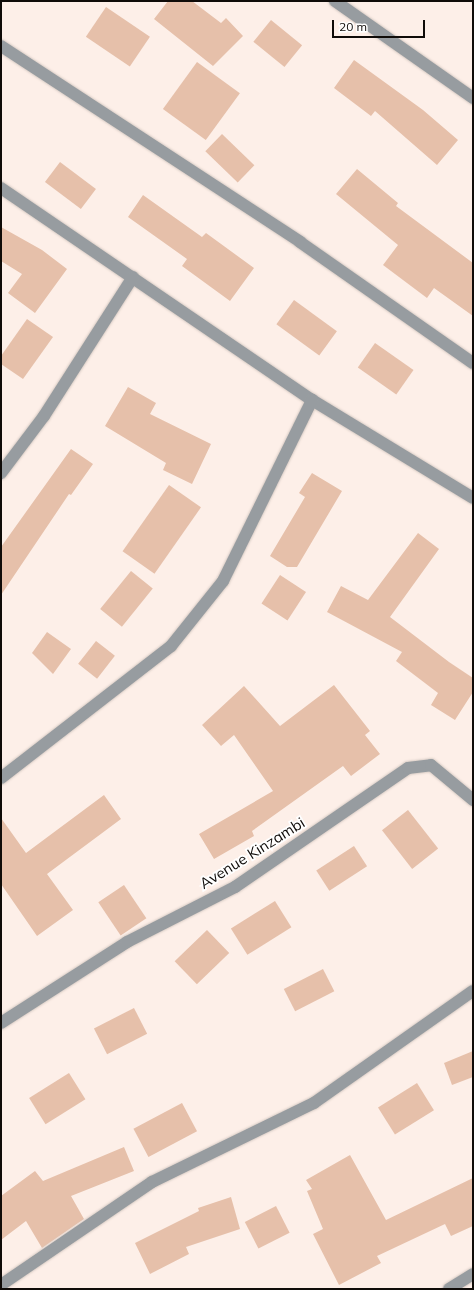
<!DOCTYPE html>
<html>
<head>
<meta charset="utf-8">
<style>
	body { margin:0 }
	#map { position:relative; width:474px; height:1290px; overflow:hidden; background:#fdefe8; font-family:Mulish,sans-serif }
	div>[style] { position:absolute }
	.building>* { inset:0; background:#e6c0aa; transform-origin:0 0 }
	.roads { filter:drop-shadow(0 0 1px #d7cbc4) drop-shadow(0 0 1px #d7cbc4) }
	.minor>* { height:12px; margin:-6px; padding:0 6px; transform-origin:6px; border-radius:6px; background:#979ca0 }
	span { translate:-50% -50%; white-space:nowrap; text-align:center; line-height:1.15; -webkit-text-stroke:3.5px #fff; paint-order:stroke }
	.street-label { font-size:15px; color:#0f0b08 }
	.frame { position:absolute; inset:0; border:2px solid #0f0b08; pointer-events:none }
	.scale { position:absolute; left:332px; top:20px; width:93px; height:18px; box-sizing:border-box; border:2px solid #0f0b08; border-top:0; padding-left:5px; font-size:12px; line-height:14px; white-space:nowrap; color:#0f0b08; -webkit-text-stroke:3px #fff; paint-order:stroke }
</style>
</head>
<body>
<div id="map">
	<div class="building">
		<i style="clip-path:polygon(168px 1px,192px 1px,221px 23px,226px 18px,243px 36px,213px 66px,154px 19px)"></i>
		<i style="left:106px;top:7px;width:53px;height:36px;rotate:34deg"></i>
		<i style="left:271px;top:20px;width:40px;height:28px;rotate:39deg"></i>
		<i style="clip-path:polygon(354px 60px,423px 110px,458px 140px,437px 165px,375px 111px,371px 116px,334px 88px)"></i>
		<i style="left:197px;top:62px;width:53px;height:58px;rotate:36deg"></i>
		<i style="left:222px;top:134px;width:45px;height:24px;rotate:44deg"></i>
		<i style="left:60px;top:162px;width:45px;height:25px;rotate:37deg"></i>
		<i style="clip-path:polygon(357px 169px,398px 203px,396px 206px,473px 263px,473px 316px,434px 288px,427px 298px,383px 265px,398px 245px,336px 194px)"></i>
		<i style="clip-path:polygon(143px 195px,202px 237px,206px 233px,254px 268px,230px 301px,182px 266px,187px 259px,128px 217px)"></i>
		<i style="clip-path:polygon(1px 227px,42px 250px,67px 269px,35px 313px,8px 293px,22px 274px,1px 261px)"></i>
		<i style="left:294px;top:300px;width:53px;height:30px;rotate:36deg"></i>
		<i style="clip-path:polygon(27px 319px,53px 337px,23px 379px,1px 364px,1px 356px)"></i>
		<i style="left:375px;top:343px;width:47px;height:30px;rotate:35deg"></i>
		<i style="clip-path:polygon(128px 387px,156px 403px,150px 414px,211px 444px,192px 484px,163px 470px,166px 463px,105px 426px)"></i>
		<i style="clip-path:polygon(71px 449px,93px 464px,71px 495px,69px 494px,1px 595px,1px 547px)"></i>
		<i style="clip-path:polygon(312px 473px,342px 491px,297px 567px,287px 567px,270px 556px,305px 497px,299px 493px)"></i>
		<i style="left:169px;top:485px;width:39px;height:81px;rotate:35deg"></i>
		<i style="clip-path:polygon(418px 533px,439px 549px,390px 617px,449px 662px,473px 678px,473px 692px,455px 720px,431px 705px,438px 693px,396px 661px,402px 652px,327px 612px,341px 586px,368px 600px)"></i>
		<i style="left:131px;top:571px;width:28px;height:49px;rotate:39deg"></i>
		<i style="left:280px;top:575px;width:31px;height:34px;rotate:33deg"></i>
		<i style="clip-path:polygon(47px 632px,71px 649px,53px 674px,32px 653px)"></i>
		<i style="left:96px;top:641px;width:24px;height:29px;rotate:38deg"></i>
		<i style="clip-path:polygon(334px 685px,370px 731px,365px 735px,380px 754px,351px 776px,343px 766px,252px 831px,254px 836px,214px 859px,199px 834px,273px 791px,234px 735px,221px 746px,202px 725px,244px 686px,280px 726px)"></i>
		<i style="clip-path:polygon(104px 795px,121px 819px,47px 874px,73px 910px,37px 936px,1px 884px,1px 818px,26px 853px)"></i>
		<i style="left:408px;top:810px;width:49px;height:33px;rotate:52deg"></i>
		<i style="left:354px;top:846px;width:24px;height:45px;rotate:57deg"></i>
		<i style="left:124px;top:885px;width:40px;height:31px;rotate:56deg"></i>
		<i style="left:275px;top:901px;width:31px;height:52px;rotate:58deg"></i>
		<i style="left:207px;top:930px;width:32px;height:45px;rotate:46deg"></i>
		<i style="left:323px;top:969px;width:25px;height:44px;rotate:63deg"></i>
		<i style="left:134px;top:1008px;width:29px;height:45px;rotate:63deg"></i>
		<i style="clip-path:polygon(473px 1051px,473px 1077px,452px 1085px,444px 1063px)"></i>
		<i style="left:69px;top:1073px;width:31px;height:47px;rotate:58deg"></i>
		<i style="left:417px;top:1083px;width:32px;height:46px;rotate:58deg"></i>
		<i style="left:182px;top:1103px;width:32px;height:55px;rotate:62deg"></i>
		<i style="clip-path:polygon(124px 1147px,134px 1171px,71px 1196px,84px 1219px,42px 1248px,26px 1221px,1px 1240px,1px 1196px,35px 1171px,43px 1181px)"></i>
		<i style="clip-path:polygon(350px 1155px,386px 1220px,473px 1178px,473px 1226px,451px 1236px,445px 1224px,377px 1256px,381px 1263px,339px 1285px,313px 1234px,323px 1229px,307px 1191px,312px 1189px,306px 1180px)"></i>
		<i style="clip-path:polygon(231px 1197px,240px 1229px,186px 1247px,189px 1254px,150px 1274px,135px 1243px,199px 1211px,198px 1208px)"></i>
		<i style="left:276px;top:1206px;width:30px;height:35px;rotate:63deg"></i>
	</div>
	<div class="roads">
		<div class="minor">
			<i style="left:335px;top:1px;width:169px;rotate:35.1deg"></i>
			<i style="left:1px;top:46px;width:358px;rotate:33.2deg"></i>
			<i style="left:300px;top:242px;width:211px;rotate:35deg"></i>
			<i style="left:1px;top:188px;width:376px;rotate:34.3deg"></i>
			<i style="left:312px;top:400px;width:188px;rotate:31.3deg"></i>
			<i style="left:1px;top:473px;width:71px;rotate:-53deg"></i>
			<i style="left:44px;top:416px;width:165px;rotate:-57.4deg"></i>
			<i style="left:1px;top:778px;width:215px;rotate:-37.8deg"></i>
			<i style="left:171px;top:646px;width:83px;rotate:-51.3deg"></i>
			<i style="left:223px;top:581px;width:202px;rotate:-63.8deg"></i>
			<i style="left:1px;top:1023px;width:150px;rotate:-32.7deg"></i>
			<i style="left:127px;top:942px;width:121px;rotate:-27deg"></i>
			<i style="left:235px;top:887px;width:210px;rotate:-34.5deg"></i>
			<i style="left:408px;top:768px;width:23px;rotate:-7deg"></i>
			<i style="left:431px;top:765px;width:55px;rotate:39.8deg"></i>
			<i style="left:1px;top:1285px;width:183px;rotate:-34.3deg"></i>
			<i style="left:152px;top:1182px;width:180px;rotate:-26deg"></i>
			<i style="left:314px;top:1103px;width:194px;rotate:-35.2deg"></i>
			<i style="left:449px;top:1289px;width:28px;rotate:-32deg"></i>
		</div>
	</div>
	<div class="street-label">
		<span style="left:252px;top:853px;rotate:-32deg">Avenue Kinzambi</span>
	</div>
	<div class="frame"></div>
	<div class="scale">20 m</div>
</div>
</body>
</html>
